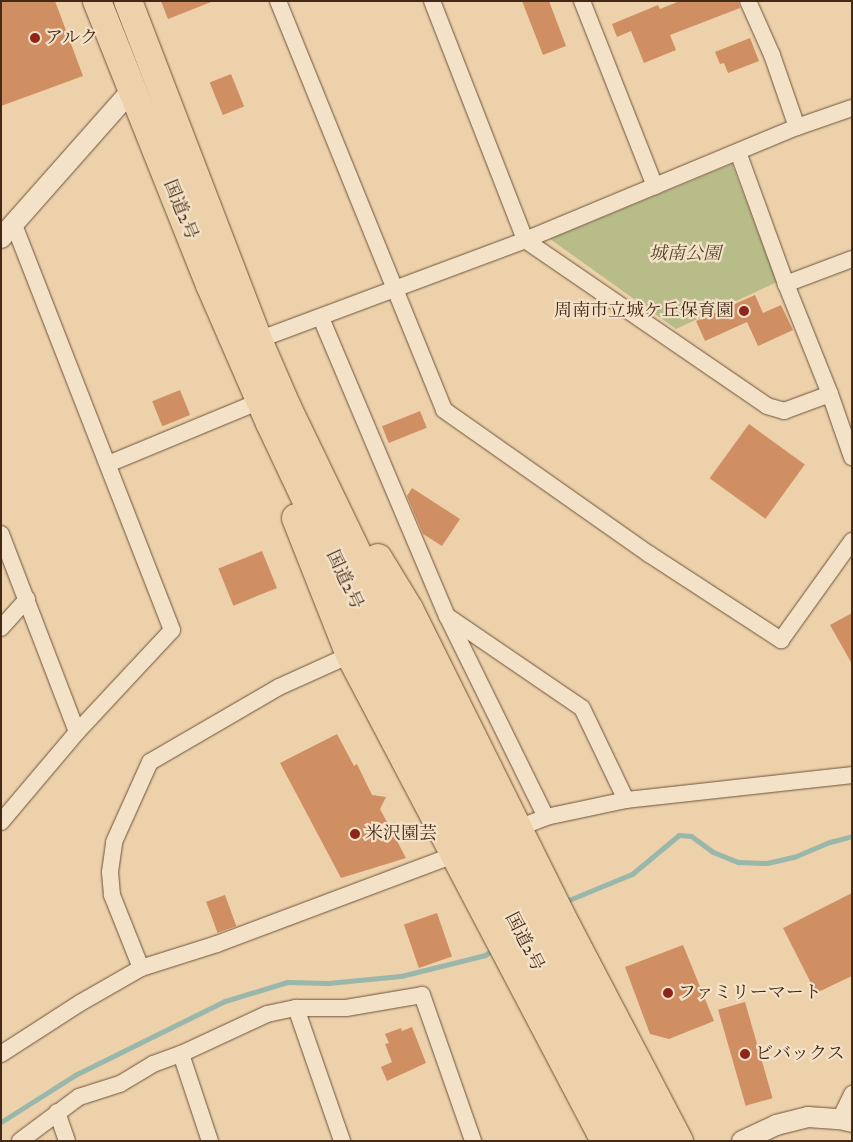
<!DOCTYPE html>
<html>
<head>
<meta charset="utf-8">
<style>
	body { margin:0 }
	#map { position:relative; width:853px; height:1142px; overflow:hidden; background:#ecd1aa; font-family:"IM FELL DW Pica","Noto Serif JP",serif }
	div>[style] { position:absolute }
	.green>* { inset:0; background:#b7bc89 }
	.stream>* { height:5px; margin:-2.5px; padding:0 2.5px; transform-origin:2.5px; border-radius:2.5px; background:#99b7ab }
	.building>* { inset:0; background:#d08e63; transform-origin:0 0 }
	.roads { filter:drop-shadow(0 0 1px #6e533b) drop-shadow(0 0 1px #6e533b) }
	.minor>* { height:16px; margin:-8px; padding:0 8px; transform-origin:8px; border-radius:8px; background:#f3e1c8 }
	.tertiary>* { height:20px; margin:-10px; padding:0 10px; transform-origin:10px; border-radius:10px; background:#f3e1c8 }
	.trunk>* { height:28px; margin:-14px; padding:0 14px; transform-origin:14px; border-radius:14px; background:#ecd1aa }
	.dots>* { width:14px; height:14px; translate:-50% -50%; box-sizing:border-box; border:2px solid #f3e1c8; border-radius:50% }
	span { translate:-50% -50%; white-space:nowrap; text-align:center; line-height:1.15; -webkit-text-stroke:4.5px #f3e1c8; paint-order:stroke }
	.poi-label { font-size:18px; color:#442916 }
	.left { translate:0 -50%; text-align:left }
	.right { translate:-100% -50%; text-align:right }
	.street-label { font-size:18px; color:#442916 }
	.park-label { font-size:18px; color:#5b462d; font-style:italic }
	.frame { position:absolute; inset:0; border:2px solid #442916; pointer-events:none }
</style>
</head>
<body>
<div id="map">
	<div class="green">
		<i style="clip-path:polygon(732px 164px,777px 282px,676px 329px,550px 239px)"></i>
	</div>
	<div class="stream">
		<i style="left:564px;top:902px;width:74px;rotate:-22.4deg"></i>
		<i style="left:632px;top:874px;width:61px;rotate:-39.7deg"></i>
		<i style="left:679px;top:835px;width:12px;rotate:5deg"></i>
		<i style="left:691px;top:836px;width:27px;rotate:36deg"></i>
		<i style="left:713px;top:852px;width:27px;rotate:22deg"></i>
		<i style="left:738px;top:862px;width:29px;rotate:2deg"></i>
		<i style="left:767px;top:863px;width:28px;rotate:-13deg"></i>
		<i style="left:794px;top:857px;width:39px;rotate:-23deg"></i>
		<i style="left:830px;top:842px;width:23px;rotate:-15deg"></i>
		<i style="left:1px;top:1122px;width:88px;rotate:-32.4deg"></i>
		<i style="left:75px;top:1075px;width:167px;rotate:-26.3deg"></i>
		<i style="left:225px;top:1001px;width:65px;rotate:-17deg"></i>
		<i style="left:287px;top:982px;width:41px;rotate:1.4deg"></i>
		<i style="left:328px;top:983px;width:73px;rotate:-5.5deg"></i>
		<i style="left:401px;top:976px;width:87px;rotate:-14deg"></i>
		<i style="left:485px;top:955px;width:11px;rotate:-34deg"></i>
	</div>
	<div class="building">
		<i style="clip-path:polygon(1px 1px,55px 1px,83px 76px,1px 106px)"></i>
		<i style="clip-path:polygon(161px 1px,211px 1px,211px 2px,168px 19px)"></i>
		<i style="clip-path:polygon(522px 1px,549px 1px,566px 46px,543px 55px)"></i>
		<i style="clip-path:polygon(680px 1px,738px 1px,740px 8px,670px 35px,676px 50px,644px 63px,631px 31px,617px 37px,612px 24px,658px 5px,660px 9px)"></i>
		<i style="clip-path:polygon(750px 38px,759px 61px,728px 73px,724px 63px,720px 64px,715px 52px)"></i>
		<i style="left:231px;top:74px;width:35px;height:23px;rotate:68deg"></i>
		<i style="clip-path:polygon(755px 295px,763px 313px,781px 305px,793px 330px,758px 346px,747px 322px,705px 341px,696px 321px)"></i>
		<i style="left:180px;top:390px;width:27px;height:30px;rotate:68deg"></i>
		<i style="left:420px;top:411px;width:18px;height:41px;rotate:68deg"></i>
		<i style="left:749px;top:424px;width:69px;height:67px;rotate:36deg"></i>
		<i style="clip-path:polygon(412px 488px,460px 519px,442px 546px,423px 534px,407px 496px)"></i>
		<i style="left:262px;top:551px;width:40px;height:47px;rotate:68deg"></i>
		<i style="clip-path:polygon(852px 613px,852px 664px,830px 625px)"></i>
		<i style="clip-path:polygon(337px 734px,354px 766px,357px 764px,372px 795px,386px 797px,380px 809px,406px 858px,341px 878px,280px 763px)"></i>
		<i style="clip-path:polygon(852px 893px,852px 976px,816px 993px,783px 928px)"></i>
		<i style="left:225px;top:895px;width:33px;height:20px;rotate:70deg"></i>
		<i style="left:437px;top:913px;width:46px;height:35px;rotate:71deg"></i>
		<i style="clip-path:polygon(683px 945px,714px 1021px,669px 1039px,650px 1034px,625px 967px)"></i>
		<i style="left:745px;top:1002px;width:100px;height:28px;rotate:74deg"></i>
		<i style="clip-path:polygon(412px 1027px,426px 1063px,387px 1081px,381px 1067px,392px 1062px,385px 1044px,389px 1043px,385px 1034px,401px 1028px,402px 1031px)"></i>
	</div>
	<div class="roads">
		<div class="minor">
			<i style="left:278px;top:1px;width:441px;rotate:67.9deg"></i>
			<i style="left:444px;top:410px;width:251px;rotate:35.1deg"></i>
			<i style="left:649px;top:554px;width:158px;rotate:33.1deg"></i>
			<i style="left:781px;top:640px;width:122px;rotate:-54.4deg"></i>
			<i style="left:432px;top:1px;width:256px;rotate:68.7deg"></i>
			<i style="left:525px;top:240px;width:293px;rotate:34.4deg"></i>
			<i style="left:767px;top:406px;width:18px;rotate:16deg"></i>
			<i style="left:784px;top:411px;width:49px;rotate:-20.3deg"></i>
			<i style="left:582px;top:1px;width:199px;rotate:68.5deg"></i>
			<i style="left:748px;top:1px;width:59px;rotate:66deg"></i>
			<i style="left:772px;top:55px;width:76px;rotate:70.9deg"></i>
			<i style="left:738px;top:152px;width:140px;rotate:70deg"></i>
			<i style="left:852px;top:259px;width:71px;rotate:159.3deg"></i>
			<i style="left:786px;top:284px;width:118px;rotate:68.2deg"></i>
			<i style="left:830px;top:394px;width:67px;rotate:70.8deg"></i>
			<i style="left:321px;top:318px;width:324px;rotate:67.1deg"></i>
			<i style="left:447px;top:616px;width:163px;rotate:34.3deg"></i>
			<i style="left:582px;top:708px;width:102px;rotate:64.4deg"></i>
			<i style="left:258px;top:340px;width:285px;rotate:-20.5deg"></i>
			<i style="left:525px;top:240px;width:295px;rotate:-22.6deg"></i>
			<i style="left:797px;top:127px;width:58px;rotate:-19.1deg"></i>
			<i style="left:108px;top:464px;width:165px;rotate:-22.5deg"></i>
			<i style="left:1px;top:534px;width:212px;rotate:69deg"></i>
			<i style="left:448px;top:618px;width:222px;rotate:63.8deg"></i>
			<i style="left:1px;top:628px;width:39px;rotate:-48deg"></i>
			<i style="left:1px;top:822px;width:118px;rotate:-49.8deg"></i>
			<i style="left:77px;top:732px;width:139px;rotate:-47deg"></i>
			<i style="left:172px;top:630px;width:436px;rotate:-111.3deg"></i>
			<i style="left:518px;top:828px;width:30px;rotate:-21deg"></i>
			<i style="left:546px;top:817px;width:82px;rotate:-12deg"></i>
			<i style="left:626px;top:800px;width:227px;rotate:-6.3deg"></i>
			<i style="left:141px;top:968px;width:79px;rotate:-111.7deg"></i>
			<i style="left:112px;top:895px;width:23px;rotate:-95deg"></i>
			<i style="left:110px;top:872px;width:30px;rotate:-82deg"></i>
			<i style="left:114px;top:842px;width:88px;rotate:-65.8deg"></i>
			<i style="left:150px;top:762px;width:149px;rotate:-30.2deg"></i>
			<i style="left:279px;top:687px;width:78px;rotate:-24.3deg"></i>
			<i style="left:296px;top:1008px;width:50px"></i>
			<i style="left:346px;top:1008px;width:77px;rotate:-9.7deg"></i>
			<i style="left:422px;top:995px;width:155px;rotate:70.7deg"></i>
			<i style="left:1px;top:1054px;width:94px;rotate:-32.8deg"></i>
			<i style="left:80px;top:1003px;width:70px;rotate:-29.8deg"></i>
			<i style="left:141px;top:968px;width:80px;rotate:-17.5deg"></i>
			<i style="left:217px;top:944px;width:255px;rotate:-20.6deg"></i>
			<i style="left:181px;top:1054px;width:92px;rotate:71.6deg"></i>
			<i style="left:57px;top:1112px;width:31px;rotate:71deg"></i>
			<i style="left:840px;top:1119px;width:28px;rotate:-64deg"></i>
			<i style="left:20px;top:1141px;width:74px;rotate:-36.7deg"></i>
			<i style="left:79px;top:1097px;width:43px;rotate:-17.6deg"></i>
			<i style="left:120px;top:1084px;width:39px;rotate:-31deg"></i>
			<i style="left:153px;top:1064px;width:30px;rotate:-20deg"></i>
			<i style="left:181px;top:1054px;width:95px;rotate:-24.9deg"></i>
			<i style="left:267px;top:1014px;width:30px;rotate:-12deg"></i>
			<i style="left:296px;top:1008px;width:141px;rotate:70.9deg"></i>
		</div>
		<div class="tertiary">
			<i style="left:1px;top:238px;width:198px;rotate:-48.5deg"></i>
			<i style="left:742px;top:1141px;width:38px;rotate:-25deg"></i>
			<i style="left:776px;top:1125px;width:33px;rotate:-14deg"></i>
			<i style="left:808px;top:1117px;width:32px;rotate:4deg"></i>
			<i style="left:840px;top:1119px;width:12px;rotate:14deg"></i>
		</div>
		<div class="trunk">
			<i style="left:97px;top:1px;width:306px;rotate:68.3deg"></i>
			<i style="left:210px;top:285px;width:150px;rotate:66.5deg"></i>
			<i style="left:270px;top:423px;width:244px;rotate:64.8deg"></i>
			<i style="left:374px;top:644px;width:415px;rotate:63.2deg"></i>
			<i style="left:561px;top:1015px;width:143px;rotate:62deg"></i>
			<i style="left:128px;top:1px;width:363px;rotate:69deg"></i>
			<i style="left:258px;top:340px;width:73px;rotate:66.6deg"></i>
			<i style="left:287px;top:407px;width:509px;rotate:64.29deg"></i>
			<i style="left:508px;top:866px;width:311px;rotate:62deg"></i>
			<i style="left:296px;top:518px;width:147px;rotate:68.5deg"></i>
			<i style="left:350px;top:655px;width:549px;rotate:62.31deg"></i>
			<i style="left:378px;top:558px;width:60px;rotate:58.7deg"></i>
			<i style="left:409px;top:609px;width:355px;rotate:63.6deg"></i>
			<i style="left:567px;top:927px;width:242px;rotate:62.4deg"></i>
		</div>
	</div>
	<div class="dots">
		<i style="left:35px;top:38px;background:#8f2418"></i>
		<i style="left:744px;top:311px;background:#8f2418"></i>
		<i style="left:355px;top:834px;background:#8f2418"></i>
		<i style="left:668px;top:993px;background:#8f2418"></i>
		<i style="left:745px;top:1054px;background:#8f2418"></i>
	</div>
	<div class="poi-label">
		<span class="left" style="left:45px;top:38px">アルク</span>
		<span class="right" style="left:734px;top:311px">周南市立城ケ丘保育園</span>
		<span class="left" style="left:365px;top:834px">米沢園芸</span>
		<span class="left" style="left:678px;top:993px">ファミリーマート</span>
		<span class="left" style="left:755px;top:1054px">ビバックス</span>
	</div>
	<div class="street-label">
		<span style="left:180px;top:210px;rotate:68deg">国道2号</span>
		<span style="left:344px;top:580px;rotate:65deg">国道2号</span>
		<span style="left:524px;top:942px;rotate:63deg">国道2号</span>
	</div>
	<div class="park-label">
		<span style="left:685px;top:254px">城南公園</span>
	</div>
	<div class="frame"></div>
</div>
</body>
</html>
